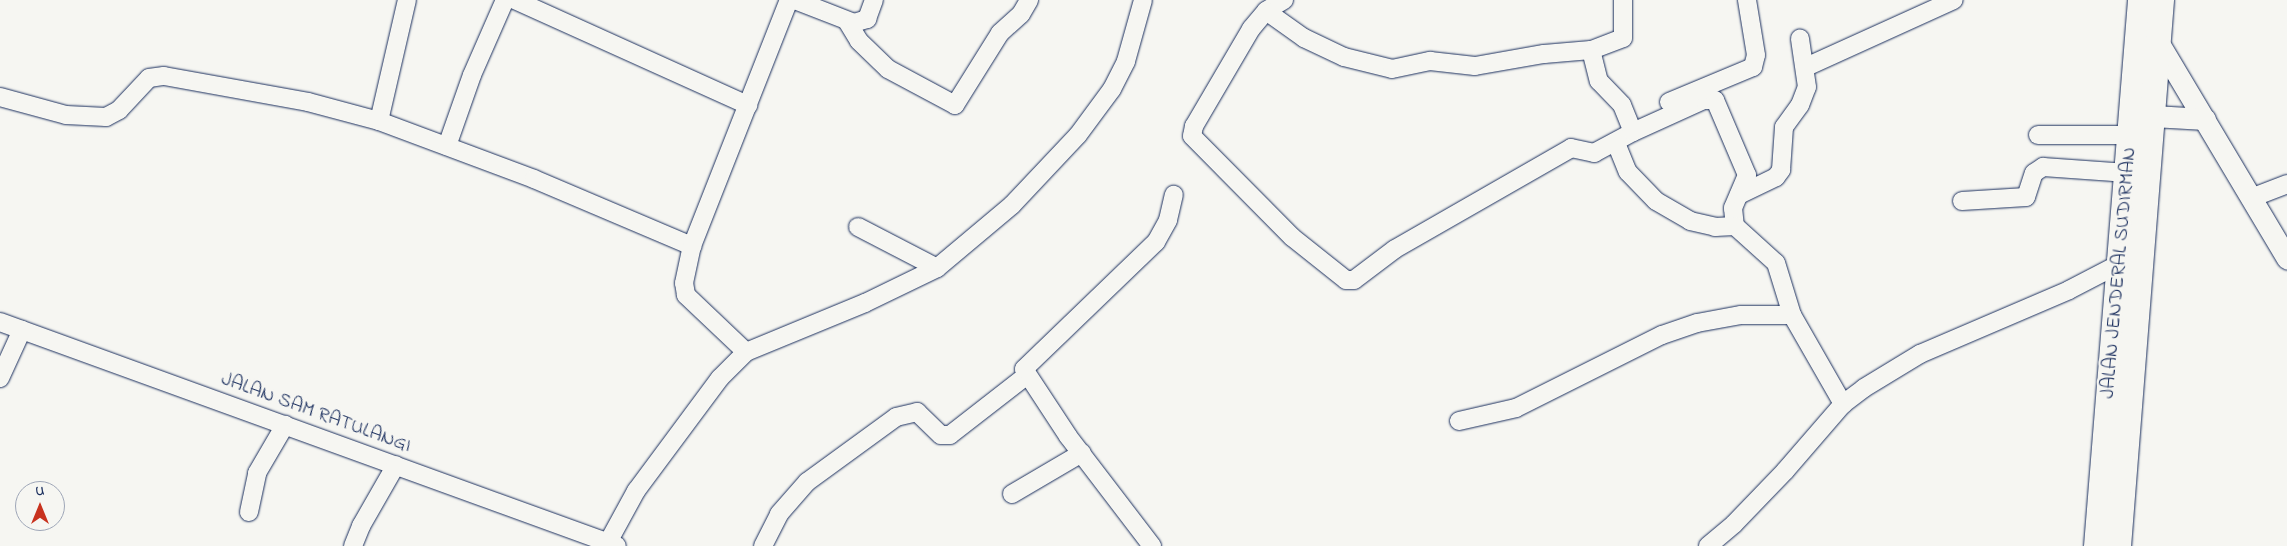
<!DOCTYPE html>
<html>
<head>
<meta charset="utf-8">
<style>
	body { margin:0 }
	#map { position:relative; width:2287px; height:546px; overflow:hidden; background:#f6f6f2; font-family:"Indie Flower",sans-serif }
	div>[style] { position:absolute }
	.roads { filter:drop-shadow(0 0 1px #1b2f5e) drop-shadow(0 0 1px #1b2f5e) }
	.minor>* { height:18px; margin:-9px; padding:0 9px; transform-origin:9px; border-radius:9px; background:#f6f6f2 }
	.major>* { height:21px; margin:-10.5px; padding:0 10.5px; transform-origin:10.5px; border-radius:10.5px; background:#f6f6f2 }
	.highway>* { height:25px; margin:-12.5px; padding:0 12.5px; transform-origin:12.5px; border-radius:12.5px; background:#f6f6f2 }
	span { translate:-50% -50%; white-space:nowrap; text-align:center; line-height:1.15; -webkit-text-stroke:4.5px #f6f6f2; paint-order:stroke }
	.street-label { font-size:20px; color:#1b2f5e }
	.north { position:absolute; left:15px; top:481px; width:50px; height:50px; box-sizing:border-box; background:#f6f6f2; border:1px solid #9ea6b7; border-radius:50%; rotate:0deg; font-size:14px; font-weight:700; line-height:20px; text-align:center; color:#1b2f5e }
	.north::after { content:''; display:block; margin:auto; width:18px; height:22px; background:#c8321e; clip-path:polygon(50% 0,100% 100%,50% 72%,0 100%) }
</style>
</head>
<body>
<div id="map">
	<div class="roads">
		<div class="minor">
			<i style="left:515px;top:0;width:256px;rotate:24.3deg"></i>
			<i style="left:795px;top:0;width:63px;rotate:21.3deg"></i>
			<i style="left:854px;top:23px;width:14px;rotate:-17deg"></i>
			<i style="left:867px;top:19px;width:20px;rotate:-70deg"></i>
			<i style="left:1284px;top:0;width:21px;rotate:149deg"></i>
			<i style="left:1266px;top:11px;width:23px;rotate:130deg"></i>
			<i style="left:1251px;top:29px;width:113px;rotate:120.4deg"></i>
			<i style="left:1194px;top:126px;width:10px;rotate:101deg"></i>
			<i style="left:1192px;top:136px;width:142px;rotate:45.3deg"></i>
			<i style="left:1292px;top:237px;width:69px;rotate:38.5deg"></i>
			<i style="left:1346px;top:280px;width:8px"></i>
			<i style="left:1354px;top:280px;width:51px;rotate:-37.1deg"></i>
			<i style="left:1395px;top:249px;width:203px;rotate:-29.8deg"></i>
			<i style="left:1571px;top:148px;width:24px;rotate:12deg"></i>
			<i style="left:1594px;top:153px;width:44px;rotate:-28.3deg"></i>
			<i style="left:1623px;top:0;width:38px;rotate:90deg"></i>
			<i style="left:1623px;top:38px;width:34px;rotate:159deg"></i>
			<i style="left:1591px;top:50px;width:32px;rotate:76deg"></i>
			<i style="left:1599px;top:81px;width:33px;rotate:46deg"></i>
			<i style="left:1622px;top:105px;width:29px;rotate:68deg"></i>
			<i style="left:1633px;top:132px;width:78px;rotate:-24.3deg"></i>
			<i style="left:1704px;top:100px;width:11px"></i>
			<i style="left:1715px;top:100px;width:82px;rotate:66.9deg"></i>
			<i style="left:1747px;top:175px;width:36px;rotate:113deg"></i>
			<i style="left:1733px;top:208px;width:18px;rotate:84deg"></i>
			<i style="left:1735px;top:226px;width:55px;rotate:42.1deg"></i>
			<i style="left:1776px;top:263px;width:54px;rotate:72.9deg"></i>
			<i style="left:1792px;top:315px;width:103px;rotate:60.2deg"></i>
			<i style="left:1266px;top:11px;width:47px;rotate:35.4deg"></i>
			<i style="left:1304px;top:38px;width:44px;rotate:25.4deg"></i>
			<i style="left:1344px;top:57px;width:49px;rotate:14deg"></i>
			<i style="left:1392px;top:69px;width:39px;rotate:-12deg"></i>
			<i style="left:1430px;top:61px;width:45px;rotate:6.3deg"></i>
			<i style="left:1475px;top:66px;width:70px;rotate:-9.9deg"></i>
			<i style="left:1544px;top:54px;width:47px;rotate:-4.9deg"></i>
			<i style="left:847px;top:21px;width:23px;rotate:59deg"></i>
			<i style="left:859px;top:41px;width:40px;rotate:44deg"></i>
			<i style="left:888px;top:69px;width:76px;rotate:28.2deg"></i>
			<i style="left:955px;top:105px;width:85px;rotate:-58deg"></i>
			<i style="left:1000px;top:33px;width:28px;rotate:-42deg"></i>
			<i style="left:1021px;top:14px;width:16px;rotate:-60deg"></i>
			<i style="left:1806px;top:67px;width:162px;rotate:-24.4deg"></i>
			<i style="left:0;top:97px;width:68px;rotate:15.3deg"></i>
			<i style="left:66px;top:115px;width:40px;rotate:2.9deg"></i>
			<i style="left:106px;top:117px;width:15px;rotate:-28deg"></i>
			<i style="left:119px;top:110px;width:44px;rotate:-46.8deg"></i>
			<i style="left:149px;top:78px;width:15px;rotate:-8deg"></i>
			<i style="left:164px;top:76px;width:146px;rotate:10.2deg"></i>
			<i style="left:308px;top:102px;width:73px;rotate:15deg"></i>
			<i style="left:379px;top:121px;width:165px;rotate:20.5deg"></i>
			<i style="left:534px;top:179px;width:172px;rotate:23deg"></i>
			<i style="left:1669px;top:102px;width:91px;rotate:-22.6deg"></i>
			<i style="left:1753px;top:67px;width:12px;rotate:-76deg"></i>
			<i style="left:1756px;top:55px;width:56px;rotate:-99.3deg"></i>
			<i style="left:379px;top:121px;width:124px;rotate:-77deg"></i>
			<i style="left:2038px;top:135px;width:93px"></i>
			<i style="left:1616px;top:143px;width:31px;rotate:68deg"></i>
			<i style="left:1628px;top:172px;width:40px;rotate:46deg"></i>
			<i style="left:1656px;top:201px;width:39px;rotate:30deg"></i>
			<i style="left:1690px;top:221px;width:26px;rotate:13deg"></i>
			<i style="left:1715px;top:227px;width:20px;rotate:-3deg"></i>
			<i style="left:447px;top:146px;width:75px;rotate:-70.6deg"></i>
			<i style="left:472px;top:75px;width:82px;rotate:-66.3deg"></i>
			<i style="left:1739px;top:195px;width:41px;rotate:-25.9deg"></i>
			<i style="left:1776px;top:177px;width:9px;rotate:-54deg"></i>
			<i style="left:1781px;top:170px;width:43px;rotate:-86deg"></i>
			<i style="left:1784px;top:127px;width:27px;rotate:-54deg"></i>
			<i style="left:1800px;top:105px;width:19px;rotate:-69deg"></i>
			<i style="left:1807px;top:87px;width:49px;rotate:-98.3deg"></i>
			<i style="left:2251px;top:198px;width:39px;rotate:-21deg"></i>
			<i style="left:1962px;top:201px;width:64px;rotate:-3.6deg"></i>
			<i style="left:2026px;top:197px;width:25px;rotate:-72deg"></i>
			<i style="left:2034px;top:173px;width:11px;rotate:-34deg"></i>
			<i style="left:2043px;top:167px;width:85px;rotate:4deg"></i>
			<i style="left:858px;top:227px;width:89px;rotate:27.4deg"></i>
			<i style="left:0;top:322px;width:656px;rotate:19.95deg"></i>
			<i style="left:746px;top:352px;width:83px;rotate:-136.5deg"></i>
			<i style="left:686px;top:295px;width:12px;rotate:-99deg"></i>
			<i style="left:684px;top:283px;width:38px;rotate:-78deg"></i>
			<i style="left:692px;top:246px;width:264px;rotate:-68.5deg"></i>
			<i style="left:0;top:378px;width:53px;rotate:-65.4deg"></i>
			<i style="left:1459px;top:421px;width:58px;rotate:-12.8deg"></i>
			<i style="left:1516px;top:408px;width:163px;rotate:-26.6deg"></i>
			<i style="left:1662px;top:335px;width:37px;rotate:-19deg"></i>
			<i style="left:1697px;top:323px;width:45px;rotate:-10.3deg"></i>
			<i style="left:1741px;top:315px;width:51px"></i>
			<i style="left:1012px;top:494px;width:81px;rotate:-30.4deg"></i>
			<i style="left:249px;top:512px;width:40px;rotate:-78deg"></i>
			<i style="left:257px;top:473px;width:56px;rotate:-59.7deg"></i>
			<i style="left:353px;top:546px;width:22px;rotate:-68deg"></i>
			<i style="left:361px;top:526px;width:70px;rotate:-60.2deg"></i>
			<i style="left:606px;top:546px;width:63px;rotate:-61.4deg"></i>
			<i style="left:636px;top:491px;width:141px;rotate:-53.4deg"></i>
			<i style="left:720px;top:378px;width:37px;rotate:-45deg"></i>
			<i style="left:746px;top:352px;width:129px;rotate:-22.4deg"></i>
			<i style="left:865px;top:303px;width:80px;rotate:-25.9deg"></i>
			<i style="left:937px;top:268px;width:98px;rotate:-40deg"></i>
			<i style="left:1012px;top:205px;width:96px;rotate:-46.7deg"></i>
			<i style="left:1078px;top:135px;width:57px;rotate:-53.5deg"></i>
			<i style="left:1112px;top:89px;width:31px;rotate:-63deg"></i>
			<i style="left:1126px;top:61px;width:63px;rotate:-74.4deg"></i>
			<i style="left:763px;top:546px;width:36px;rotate:-63deg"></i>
			<i style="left:779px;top:514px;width:43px;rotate:-48.8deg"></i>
			<i style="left:807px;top:482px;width:110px;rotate:-36.1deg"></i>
			<i style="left:896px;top:417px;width:22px;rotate:-13deg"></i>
			<i style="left:917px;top:412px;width:33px;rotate:44deg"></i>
			<i style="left:941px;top:435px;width:9px"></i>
			<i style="left:950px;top:435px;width:98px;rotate:-37.9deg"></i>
			<i style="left:1152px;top:546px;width:138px;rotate:-127.4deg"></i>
			<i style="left:1068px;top:436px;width:80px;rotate:-123.3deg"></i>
			<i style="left:1024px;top:369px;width:183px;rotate:-43.9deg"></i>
			<i style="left:1156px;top:242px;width:25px;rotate:-61deg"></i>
			<i style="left:1168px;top:220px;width:26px;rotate:-77deg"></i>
			<i style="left:1708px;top:546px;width:34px;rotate:-40deg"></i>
			<i style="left:1734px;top:524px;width:74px;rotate:-46.1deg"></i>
			<i style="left:1785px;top:471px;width:89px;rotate:-49.1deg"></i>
			<i style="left:1843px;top:404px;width:26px;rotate:-37deg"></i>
			<i style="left:1864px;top:388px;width:66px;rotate:-31.3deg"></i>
			<i style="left:1920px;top:354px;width:162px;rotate:-23.2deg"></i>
			<i style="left:2069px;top:290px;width:56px;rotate:-27.5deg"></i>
		</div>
		<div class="major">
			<i style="left:2158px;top:42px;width:252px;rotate:59.2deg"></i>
			<i style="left:2135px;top:115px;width:70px;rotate:3.3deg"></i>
		</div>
		<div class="highway">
			<i style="left:2096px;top:546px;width:548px;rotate:-85.39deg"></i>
			<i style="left:2118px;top:546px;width:548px;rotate:-85.5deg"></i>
		</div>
	</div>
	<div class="street-label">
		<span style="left:2119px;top:273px;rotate:-85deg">JALAN JENDERAL SUDIRMAN</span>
		<span style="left:316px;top:413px;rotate:20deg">JALAN SAM RATULANGI</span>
	</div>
	<div class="north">U</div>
</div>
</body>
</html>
